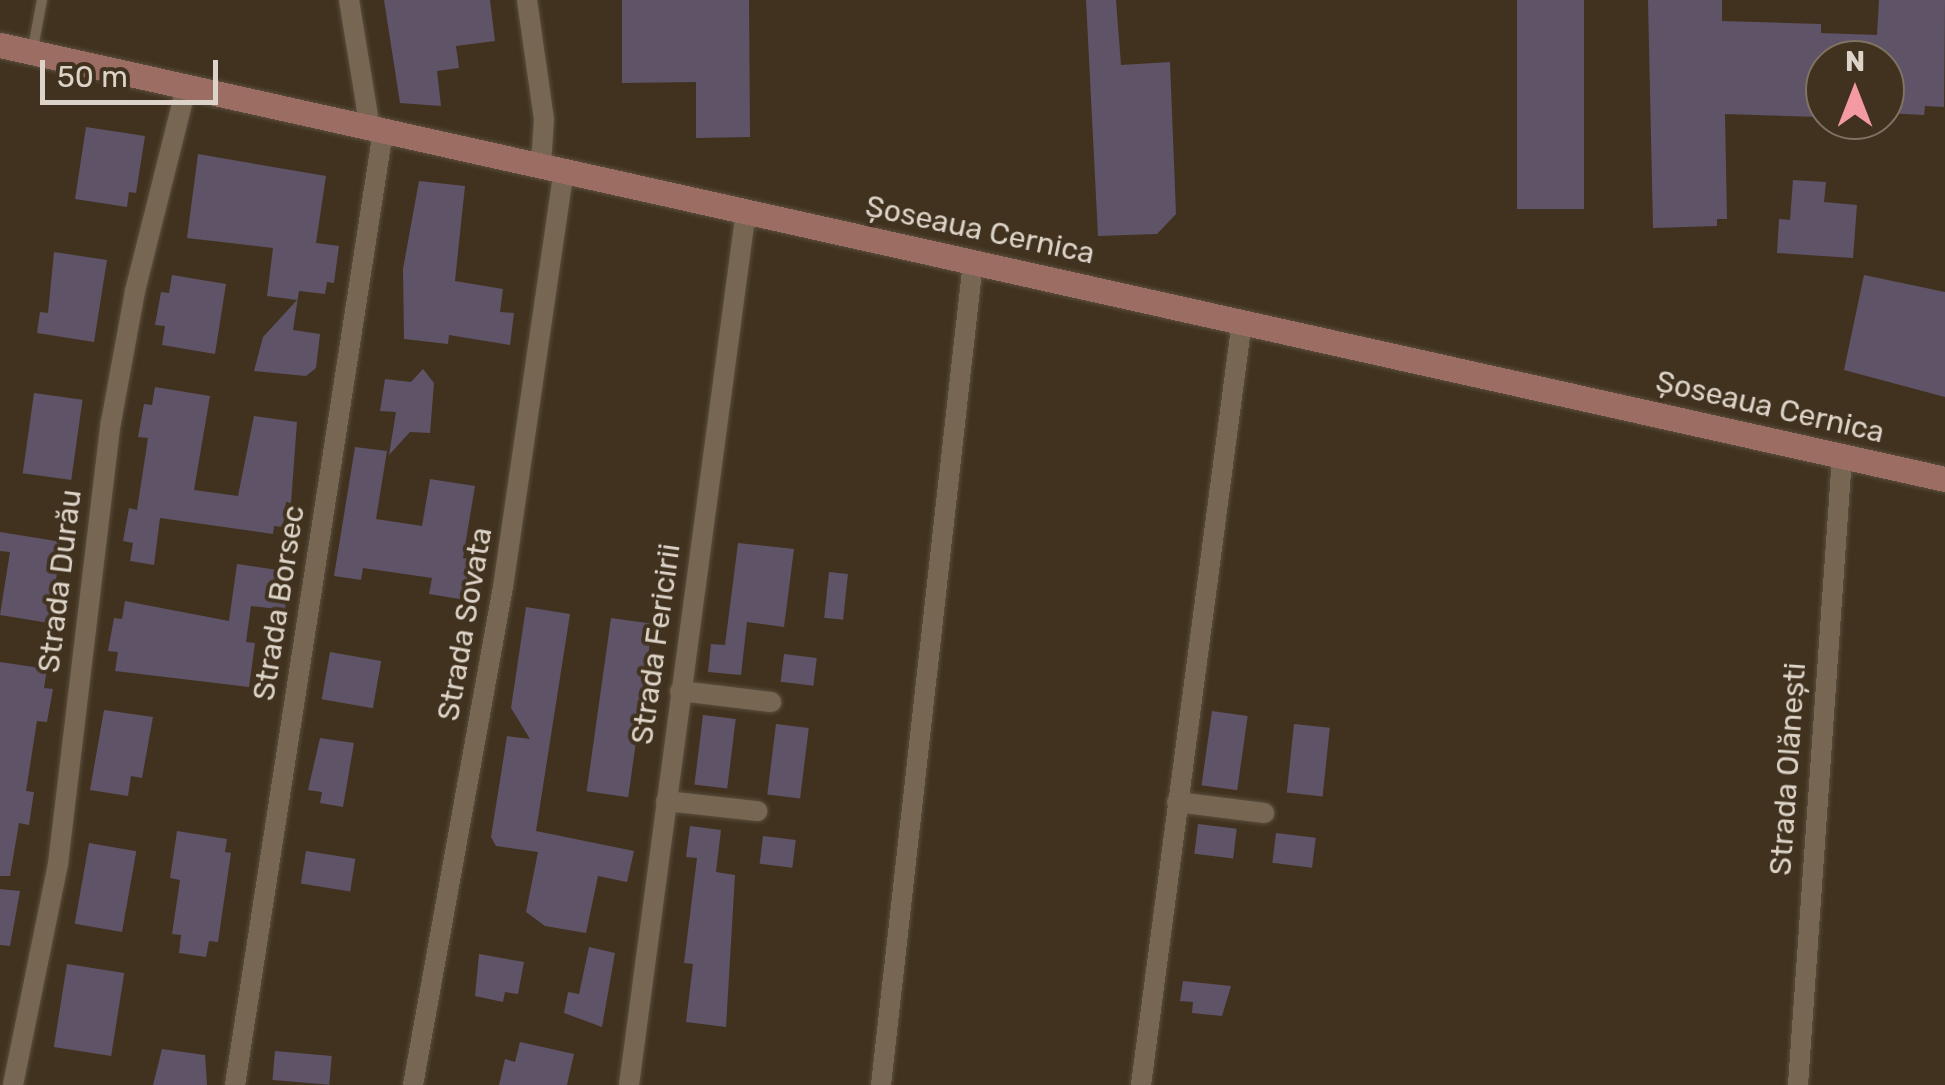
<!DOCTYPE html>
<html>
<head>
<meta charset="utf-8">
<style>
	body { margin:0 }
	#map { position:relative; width:1945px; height:1085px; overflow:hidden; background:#41321f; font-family:Rubik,sans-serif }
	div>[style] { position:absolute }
	.building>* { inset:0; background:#5f5368; transform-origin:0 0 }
	.roads { filter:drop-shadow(0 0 2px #5a4e3d) drop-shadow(0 0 2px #5a4e3d) }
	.lane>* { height:10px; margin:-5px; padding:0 5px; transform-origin:5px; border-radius:5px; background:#776652 }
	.street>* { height:20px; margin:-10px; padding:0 10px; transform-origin:10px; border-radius:10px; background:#776652 }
	.secondary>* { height:25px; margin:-12.5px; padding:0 12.5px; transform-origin:12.5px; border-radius:12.5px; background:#9c6d62 }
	span { translate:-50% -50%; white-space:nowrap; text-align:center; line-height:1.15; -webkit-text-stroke:8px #41321f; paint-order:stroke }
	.street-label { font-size:30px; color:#ddd4c9 }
	.north { position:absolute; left:1805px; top:40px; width:100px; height:100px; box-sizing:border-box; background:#41321f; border:2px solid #7f7363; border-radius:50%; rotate:0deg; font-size:28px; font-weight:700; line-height:40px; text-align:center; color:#ddd4c9 }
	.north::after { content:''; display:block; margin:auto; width:35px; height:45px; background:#f49aa3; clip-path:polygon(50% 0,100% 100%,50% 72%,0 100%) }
	.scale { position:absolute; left:40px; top:60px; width:178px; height:45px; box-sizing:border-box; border:5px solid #ddd4c9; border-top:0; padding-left:12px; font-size:30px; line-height:35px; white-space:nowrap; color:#ddd4c9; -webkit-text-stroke:8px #41321f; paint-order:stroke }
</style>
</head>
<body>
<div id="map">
	<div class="building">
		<i style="clip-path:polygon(384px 0,490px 0,495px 41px,456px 46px,459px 68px,437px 71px,441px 106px,400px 103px)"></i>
		<i style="clip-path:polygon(622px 0,749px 0,750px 137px,696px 138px,696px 82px,622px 83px)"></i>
		<i style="clip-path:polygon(1086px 0,1116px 0,1121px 65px,1170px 62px,1176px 214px,1157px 234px,1098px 236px)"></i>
		<i style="left:1517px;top:0;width:67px;height:209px"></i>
		<i style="clip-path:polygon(1648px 0,1722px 0,1722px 21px,1821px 24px,1821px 33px,1877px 35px,1879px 0,1945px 0,1944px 107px,1925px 106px,1924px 115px,1885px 113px,1885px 60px,1820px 60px,1818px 117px,1725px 114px,1727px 219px,1717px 219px,1717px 226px,1653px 228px)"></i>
		<i style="clip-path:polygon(86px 127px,145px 136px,136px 193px,129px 192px,127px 207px,75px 199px)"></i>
		<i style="clip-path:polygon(198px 154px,326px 176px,316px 243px,339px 246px,334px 283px,327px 282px,325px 294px,299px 291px,293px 330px,320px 334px,316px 368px,306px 376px,254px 371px,263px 337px,297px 300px,267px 296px,273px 248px,187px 238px)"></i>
		<i style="clip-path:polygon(1793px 180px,1826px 182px,1824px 202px,1857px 205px,1853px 258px,1777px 253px,1779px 219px,1790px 220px)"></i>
		<i style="clip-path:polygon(419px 181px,465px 186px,455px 281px,503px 289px,500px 312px,514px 313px,510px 345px,449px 335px,448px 344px,404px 339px,403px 269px)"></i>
		<i style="clip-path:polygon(54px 252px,107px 260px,94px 342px,37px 333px,40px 312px,48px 313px)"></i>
		<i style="clip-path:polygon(172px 275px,226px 284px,215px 354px,162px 345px,165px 326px,155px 325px,161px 292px,169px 293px)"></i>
		<i style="clip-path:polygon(1864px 275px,1945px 292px,1945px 397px,1844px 370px)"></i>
		<i style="clip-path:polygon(423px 369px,434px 383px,430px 433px,410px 432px,389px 455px,396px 412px,380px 411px,385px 379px,411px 382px)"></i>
		<i style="clip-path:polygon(155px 387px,210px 396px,194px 490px,238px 496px,254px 416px,297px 422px,291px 503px,286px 502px,283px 527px,274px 526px,273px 534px,160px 518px,154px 565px,130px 561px,133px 543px,123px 541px,129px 508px,137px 510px,148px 438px,138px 437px,144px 404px,152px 405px)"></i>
		<i style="left:34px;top:393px;width:49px;height:81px;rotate:8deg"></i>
		<i style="clip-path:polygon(355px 447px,387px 451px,376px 519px,422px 526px,430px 479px,475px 486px,463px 558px,474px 560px,472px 577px,482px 579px,478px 602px,429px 594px,432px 578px,363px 568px,361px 580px,334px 576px)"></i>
		<i style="clip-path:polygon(0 532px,62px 542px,49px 623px,0 615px,10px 552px,0 551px)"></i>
		<i style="clip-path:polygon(738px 543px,794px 549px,784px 627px,747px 622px,741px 675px,708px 672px,711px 644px,725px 645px)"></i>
		<i style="clip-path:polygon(237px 564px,285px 571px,283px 588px,288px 589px,285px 610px,251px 606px,246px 642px,255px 643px,249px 687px,115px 671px,118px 652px,108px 651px,114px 618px,122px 619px,125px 601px,229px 621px)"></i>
		<i style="left:829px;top:572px;width:19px;height:46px;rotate:6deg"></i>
		<i style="clip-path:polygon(526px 607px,570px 614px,536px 831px,634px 851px,627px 882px,598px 876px,586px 933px,545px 926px,526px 912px,538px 852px,496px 846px,491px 837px,507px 736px,530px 739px,511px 708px)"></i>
		<i style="left:611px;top:618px;width:42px;height:175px;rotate:8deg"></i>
		<i style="left:330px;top:652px;width:52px;height:48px;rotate:10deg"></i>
		<i style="left:784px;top:654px;width:33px;height:28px;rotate:7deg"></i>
		<i style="clip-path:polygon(0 662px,47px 669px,44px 688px,53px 689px,47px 722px,37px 721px,26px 791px,34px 792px,29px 825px,19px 823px,10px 876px,0 876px)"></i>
		<i style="clip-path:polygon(104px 710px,153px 717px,142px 778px,131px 776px,128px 796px,90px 790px)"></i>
		<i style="left:1212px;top:711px;width:36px;height:75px;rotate:8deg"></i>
		<i style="left:703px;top:715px;width:33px;height:70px;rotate:7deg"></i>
		<i style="left:776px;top:724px;width:33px;height:71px;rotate:7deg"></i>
		<i style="left:1294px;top:724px;width:36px;height:69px;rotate:6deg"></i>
		<i style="clip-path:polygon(320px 738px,354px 743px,343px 807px,320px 803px,322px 792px,308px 790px)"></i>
		<i style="left:1198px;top:824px;width:39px;height:30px;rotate:7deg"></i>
		<i style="clip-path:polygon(690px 826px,721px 830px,716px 872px,735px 875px,726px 1027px,686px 1022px,693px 964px,684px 963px,697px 858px,686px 857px)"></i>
		<i style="clip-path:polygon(177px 831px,227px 839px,225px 852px,231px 853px,218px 942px,209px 941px,206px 957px,179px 953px,181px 935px,172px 934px,180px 880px,170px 878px)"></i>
		<i style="left:1276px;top:833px;width:40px;height:30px;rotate:7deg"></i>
		<i style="left:763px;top:836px;width:33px;height:28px;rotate:7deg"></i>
		<i style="left:89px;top:843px;width:48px;height:82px;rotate:10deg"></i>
		<i style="left:306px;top:851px;width:50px;height:33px;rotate:9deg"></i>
		<i style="clip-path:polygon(0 889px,20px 891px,10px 946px,0 945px)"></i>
		<i style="clip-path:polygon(589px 947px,615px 953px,602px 1027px,564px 1013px,568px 992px,579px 994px)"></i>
		<i style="clip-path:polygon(479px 954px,524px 962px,518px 994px,505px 992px,503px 1002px,475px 996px)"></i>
		<i style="left:67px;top:964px;width:58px;height:84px;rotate:9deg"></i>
		<i style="clip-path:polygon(1183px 981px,1231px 986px,1222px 1016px,1192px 1013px,1193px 1002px,1180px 1001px)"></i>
		<i style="clip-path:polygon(520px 1042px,574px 1054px,567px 1085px,499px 1085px,505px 1059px,515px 1062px)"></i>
		<i style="clip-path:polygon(162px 1049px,205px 1055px,207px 1085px,153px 1085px)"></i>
		<i style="left:275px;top:1051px;width:57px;height:29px;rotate:5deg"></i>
	</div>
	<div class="roads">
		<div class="lane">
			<i style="left:32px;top:53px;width:54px;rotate:-79.3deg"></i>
		</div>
		<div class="street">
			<i style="left:349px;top:0;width:130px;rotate:80.7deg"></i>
			<i style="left:527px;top:0;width:120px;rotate:81.9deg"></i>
			<i style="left:544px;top:119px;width:47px;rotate:93.7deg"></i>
			<i style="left:680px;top:691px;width:92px;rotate:6.9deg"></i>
			<i style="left:666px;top:801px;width:92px;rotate:6.3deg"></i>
			<i style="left:1177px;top:802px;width:88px;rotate:7.2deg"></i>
			<i style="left:13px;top:1085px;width:226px;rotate:-78.5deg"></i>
			<i style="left:58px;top:864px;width:445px;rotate:-83.2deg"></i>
			<i style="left:111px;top:422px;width:133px;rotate:-79.6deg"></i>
			<i style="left:135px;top:291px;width:209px;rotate:-75.9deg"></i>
			<i style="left:235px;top:1085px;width:965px;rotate:-81.18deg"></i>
			<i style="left:413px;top:1085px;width:506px;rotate:-79.76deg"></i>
			<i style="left:503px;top:587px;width:420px;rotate:-81.7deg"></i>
			<i style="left:629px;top:1085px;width:882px;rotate:-82.38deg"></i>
			<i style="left:881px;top:1085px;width:828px;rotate:-83.62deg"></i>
			<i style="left:1141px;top:1085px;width:771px;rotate:-82.47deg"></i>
			<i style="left:1798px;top:1085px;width:630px;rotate:-85.99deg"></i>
		</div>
		<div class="secondary">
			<i style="left:0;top:45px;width:1993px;rotate:12.58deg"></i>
		</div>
	</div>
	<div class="street-label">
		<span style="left:980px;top:230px;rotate:12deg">Șoseaua Cernica</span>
		<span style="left:1770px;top:407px;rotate:13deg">Șoseaua Cernica</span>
		<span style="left:60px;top:581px;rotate:-83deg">Strada Durău</span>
		<span style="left:279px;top:603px;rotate:-81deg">Strada Borsec</span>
		<span style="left:465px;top:624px;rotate:-80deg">Strada Sovata</span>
		<span style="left:656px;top:644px;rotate:-82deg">Strada Fericirii</span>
		<span style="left:1788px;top:769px;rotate:-86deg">Strada Olănești</span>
	</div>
	<div class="north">N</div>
	<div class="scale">50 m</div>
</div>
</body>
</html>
